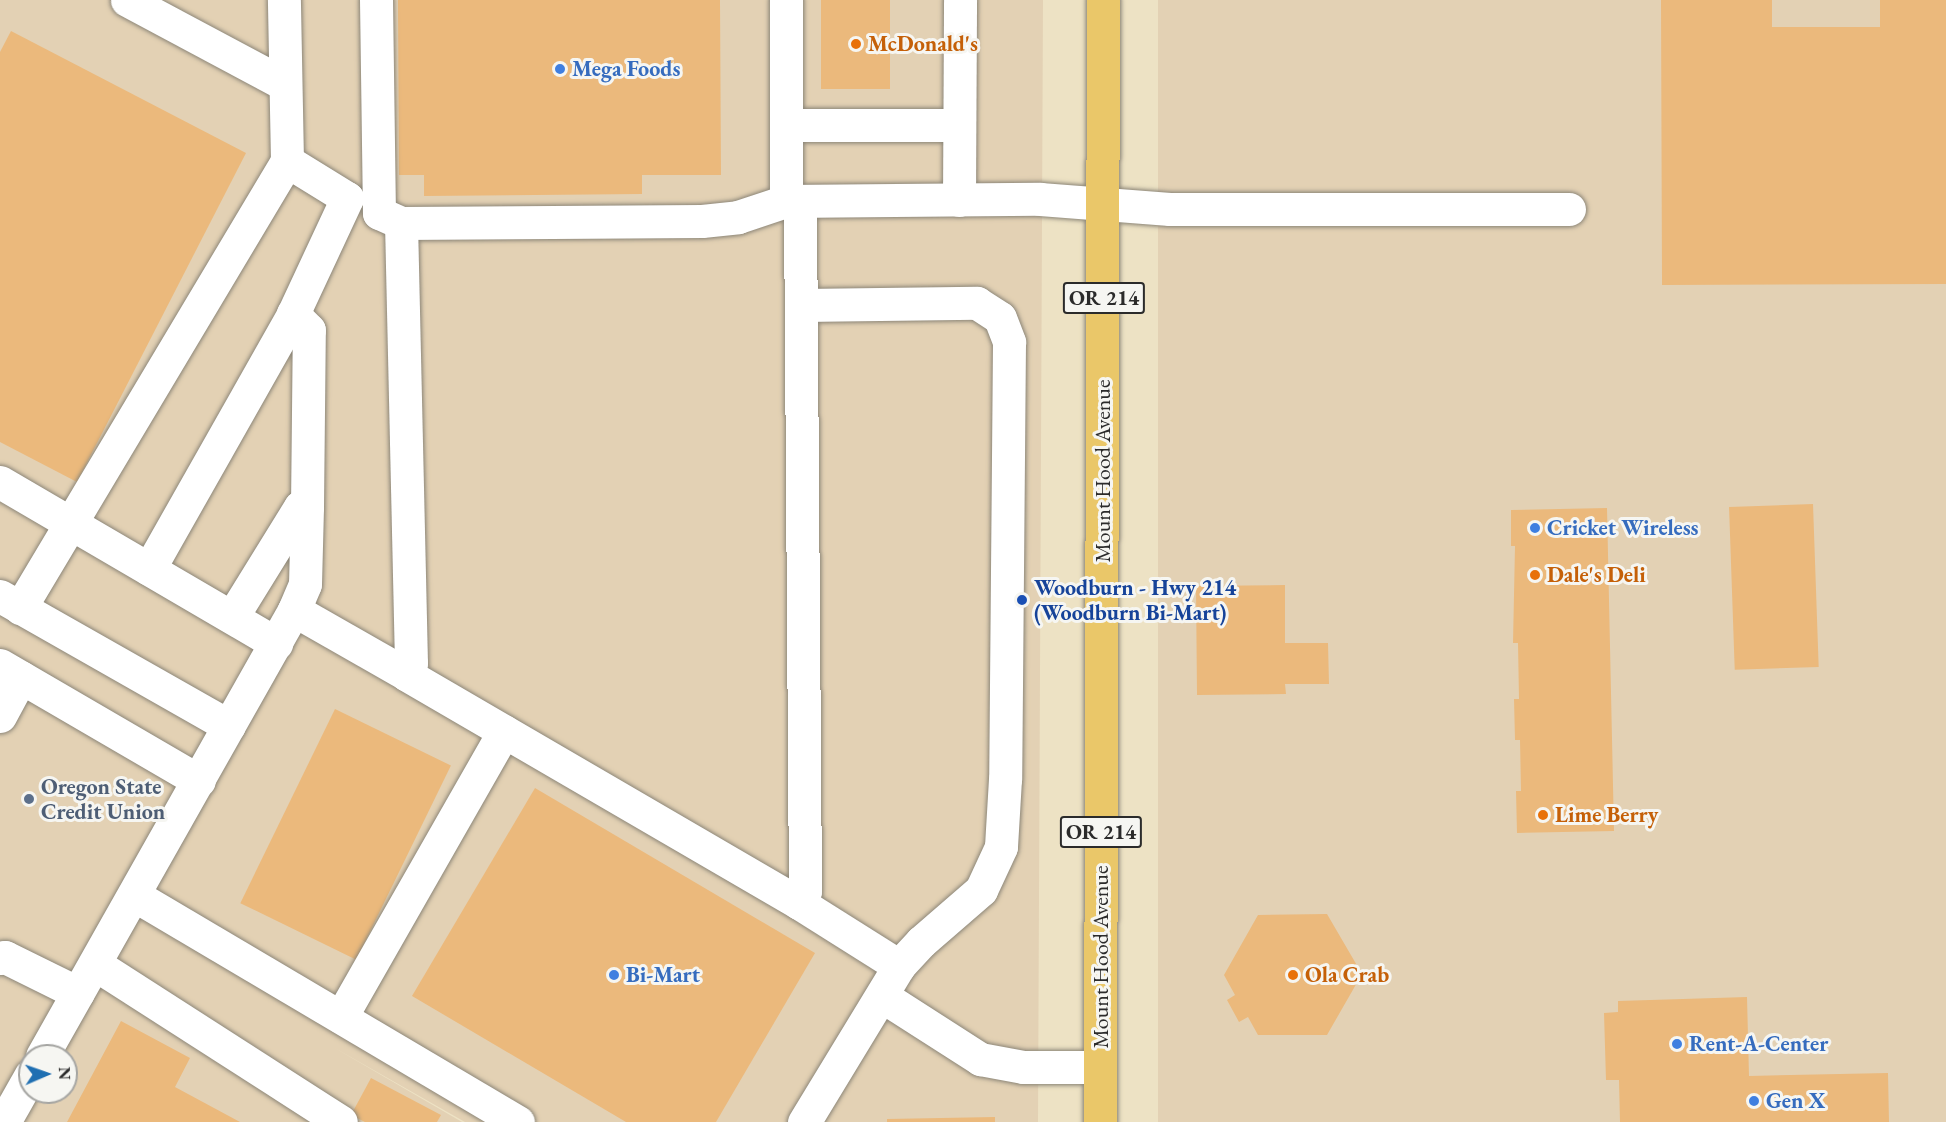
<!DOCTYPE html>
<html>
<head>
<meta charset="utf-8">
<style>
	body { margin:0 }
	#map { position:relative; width:1946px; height:1122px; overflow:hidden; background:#ede2c4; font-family:"EB Garamond",serif }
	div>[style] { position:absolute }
	.built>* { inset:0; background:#e3d1b4; transform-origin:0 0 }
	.building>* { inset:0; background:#ebb97c; transform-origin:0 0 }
	.roads { filter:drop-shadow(0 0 2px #8c8678) drop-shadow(0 0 2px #8c8678) }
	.minor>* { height:33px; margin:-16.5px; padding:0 16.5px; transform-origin:16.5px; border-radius:16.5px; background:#fff }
	.major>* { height:33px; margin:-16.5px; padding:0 16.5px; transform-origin:16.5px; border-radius:16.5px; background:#eac769 }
	.dots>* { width:16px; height:16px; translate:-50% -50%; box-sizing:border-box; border:3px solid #f6f6f2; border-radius:50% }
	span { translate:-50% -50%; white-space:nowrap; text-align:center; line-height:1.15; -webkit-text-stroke:6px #f6f6f2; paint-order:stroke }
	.shield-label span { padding:2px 4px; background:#f6f6f2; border:2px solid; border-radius:4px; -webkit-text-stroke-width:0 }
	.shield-label { font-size:21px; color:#2b2b2b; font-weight:700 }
	.food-label { font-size:22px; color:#c56008; font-weight:700 }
	.left { translate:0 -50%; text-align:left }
	.shop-label { font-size:22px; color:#366cbe; font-weight:700 }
	.street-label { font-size:22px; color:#2b2b2b }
	.transit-label { font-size:22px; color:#164399; font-weight:700 }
	.service-label { font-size:22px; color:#4e5e75; font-weight:700 }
	.north { position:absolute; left:18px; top:1044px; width:60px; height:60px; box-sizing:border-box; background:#f6f6f2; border:2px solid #a5a5a2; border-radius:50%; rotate:88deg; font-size:16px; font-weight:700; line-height:24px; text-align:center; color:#2b2b2b }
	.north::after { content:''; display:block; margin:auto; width:21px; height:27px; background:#1f6fb2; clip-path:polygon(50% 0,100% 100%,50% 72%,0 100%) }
</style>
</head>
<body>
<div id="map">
	<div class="built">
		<i style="clip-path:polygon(evenodd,0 0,1043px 0,1038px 1122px,465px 1122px,333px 1047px,462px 1122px,0 1122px,0 0,30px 1056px,66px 1056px,66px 1092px,30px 1092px,30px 1056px)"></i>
		<i style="left:1158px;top:0;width:788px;height:1122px"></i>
	</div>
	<div class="building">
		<i style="clip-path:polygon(398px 0,720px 0,721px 175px,642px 175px,642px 194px,424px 196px,424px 175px,399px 175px)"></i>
		<i style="left:821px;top:0;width:69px;height:89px"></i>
		<i style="clip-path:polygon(1661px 0,1772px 0,1772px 27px,1880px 27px,1880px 0,1946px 0,1946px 284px,1662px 285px)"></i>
		<i style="clip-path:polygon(11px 31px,246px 153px,77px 482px,0 442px,0 52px)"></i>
		<i style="left:1813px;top:504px;width:163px;height:84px;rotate:88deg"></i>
		<i style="clip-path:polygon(1607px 508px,1614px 831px,1517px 833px,1516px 791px,1521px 791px,1520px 740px,1515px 740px,1514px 699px,1519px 699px,1518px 643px,1513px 643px,1515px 546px,1511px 546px,1511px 510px)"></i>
		<i style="clip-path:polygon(1285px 585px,1285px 643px,1328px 643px,1329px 684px,1285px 684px,1286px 694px,1197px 695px,1196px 586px)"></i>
		<i style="left:335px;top:709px;width:129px;height:216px;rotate:26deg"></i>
		<i style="clip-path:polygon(535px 788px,815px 953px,716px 1122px,626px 1122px,412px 996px)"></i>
		<i style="clip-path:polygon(1327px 914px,1362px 974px,1327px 1035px,1258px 1035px,1248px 1017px,1239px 1022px,1227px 1000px,1235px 995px,1224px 975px,1258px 915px)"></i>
		<i style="clip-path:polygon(1747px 997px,1749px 1076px,1888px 1073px,1889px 1122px,1620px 1122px,1619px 1080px,1606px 1080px,1604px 1013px,1618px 1012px,1618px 1001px)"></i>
		<i style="clip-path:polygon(121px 1021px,190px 1058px,175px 1087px,240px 1122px,67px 1122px)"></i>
		<i style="clip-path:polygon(371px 1078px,441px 1115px,437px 1122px,365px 1122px,351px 1115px)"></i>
		<i style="clip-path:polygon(995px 1117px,995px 1122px,887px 1122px,887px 1119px)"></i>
	</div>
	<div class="roads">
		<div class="minor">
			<i style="left:127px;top:0;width:178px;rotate:28.1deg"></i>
			<i style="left:376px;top:0;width:213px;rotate:89.2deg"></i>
			<i style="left:379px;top:213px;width:24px;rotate:24deg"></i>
			<i style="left:786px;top:125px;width:173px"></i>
			<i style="left:959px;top:200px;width:200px;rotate:-89.7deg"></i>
			<i style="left:786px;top:201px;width:201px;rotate:-90deg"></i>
			<i style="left:802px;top:305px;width:175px;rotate:-0.7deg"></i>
			<i style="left:977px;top:303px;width:27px;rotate:33deg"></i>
			<i style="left:1000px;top:318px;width:26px;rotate:69deg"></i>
			<i style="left:1009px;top:342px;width:437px;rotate:90.5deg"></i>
			<i style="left:1005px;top:779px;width:68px;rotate:93.4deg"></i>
			<i style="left:1001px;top:847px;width:47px;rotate:114.9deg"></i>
			<i style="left:981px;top:890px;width:79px;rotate:139.1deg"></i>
			<i style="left:921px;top:942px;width:33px;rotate:133deg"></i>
			<i style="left:899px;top:966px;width:183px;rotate:121.3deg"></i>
			<i style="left:0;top:482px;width:320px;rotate:30.3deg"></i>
			<i style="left:149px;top:569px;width:293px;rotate:-60.5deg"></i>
			<i style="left:293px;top:314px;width:128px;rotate:-65deg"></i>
			<i style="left:347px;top:198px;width:70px;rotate:-148.3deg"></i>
			<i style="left:287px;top:161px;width:161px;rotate:-91.1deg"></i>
			<i style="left:0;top:596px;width:263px;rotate:29.6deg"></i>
			<i style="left:20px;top:608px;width:521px;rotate:-59.15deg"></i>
			<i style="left:294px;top:610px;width:28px;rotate:-67deg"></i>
			<i style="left:305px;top:584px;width:77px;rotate:-88.5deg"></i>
			<i style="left:232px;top:617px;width:129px;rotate:-58.3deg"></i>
			<i style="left:300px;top:507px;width:7px"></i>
			<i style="left:307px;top:507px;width:177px;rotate:-89.4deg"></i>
			<i style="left:309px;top:330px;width:23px;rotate:-135deg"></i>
			<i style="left:0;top:665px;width:230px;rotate:30.2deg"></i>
			<i style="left:0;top:716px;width:44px;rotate:-61.7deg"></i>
			<i style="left:134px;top:895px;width:446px;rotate:30.6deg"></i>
			<i style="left:799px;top:903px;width:13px;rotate:-63deg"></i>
			<i style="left:805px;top:891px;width:690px;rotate:-90.42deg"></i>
			<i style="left:0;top:958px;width:5px;rotate:-11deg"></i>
			<i style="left:5px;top:957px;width:81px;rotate:26.3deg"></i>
			<i style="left:95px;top:964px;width:292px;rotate:32.7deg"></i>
			<i style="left:899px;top:966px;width:118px;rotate:-147.8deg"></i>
			<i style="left:799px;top:903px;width:455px;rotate:-149.8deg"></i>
			<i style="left:406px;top:674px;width:12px;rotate:-66deg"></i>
			<i style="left:411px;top:663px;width:440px;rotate:-91.3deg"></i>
			<i style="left:401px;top:223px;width:301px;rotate:-0.4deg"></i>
			<i style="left:702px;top:221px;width:36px;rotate:-6deg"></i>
			<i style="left:738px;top:217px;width:51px;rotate:-18.4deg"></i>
			<i style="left:786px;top:201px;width:254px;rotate:-0.5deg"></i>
			<i style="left:1040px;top:199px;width:130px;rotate:4.4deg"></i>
			<i style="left:1170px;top:209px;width:399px"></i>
			<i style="left:882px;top:996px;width:117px;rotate:32.7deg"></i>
			<i style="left:980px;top:1059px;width:44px;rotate:10.5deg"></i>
			<i style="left:1023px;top:1067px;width:77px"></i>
			<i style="left:341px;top:1017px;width:329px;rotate:-60.3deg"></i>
			<i style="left:42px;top:1056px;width:512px;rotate:-60.53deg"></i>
			<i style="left:294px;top:610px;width:129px;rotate:29.7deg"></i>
			<i style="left:4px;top:1122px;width:53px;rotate:-60.5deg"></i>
		</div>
		<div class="major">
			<i style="left:1100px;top:1122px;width:1122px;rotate:-89.85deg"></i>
		</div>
	</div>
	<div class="dots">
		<i style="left:856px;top:44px;background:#e8710a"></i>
		<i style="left:560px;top:69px;background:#3f7fe0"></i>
		<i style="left:1535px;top:528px;background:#3f7fe0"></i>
		<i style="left:1535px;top:575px;background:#e8710a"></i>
		<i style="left:1022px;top:600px;background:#1a4fb4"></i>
		<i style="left:29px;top:799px;background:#5c6f8a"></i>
		<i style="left:1543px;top:815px;background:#e8710a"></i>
		<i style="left:614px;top:975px;background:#3f7fe0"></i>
		<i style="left:1293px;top:975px;background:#e8710a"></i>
		<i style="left:1677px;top:1044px;background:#3f7fe0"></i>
		<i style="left:1754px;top:1101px;background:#3f7fe0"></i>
	</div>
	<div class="shield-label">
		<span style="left:1104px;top:298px">OR 214</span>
		<span style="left:1101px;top:832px">OR 214</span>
	</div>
	<div class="food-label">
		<span class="left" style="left:868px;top:44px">McDonald's</span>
		<span class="left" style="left:1547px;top:575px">Dale's Deli</span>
		<span class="left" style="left:1555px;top:815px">Lime Berry</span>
		<span class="left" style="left:1305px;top:975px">Ola Crab</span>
	</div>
	<div class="shop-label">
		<span class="left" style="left:572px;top:69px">Mega Foods</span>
		<span class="left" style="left:1547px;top:528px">Cricket Wireless</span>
		<span class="left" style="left:626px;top:975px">Bi-Mart</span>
		<span class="left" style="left:1689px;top:1044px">Rent-A-Center</span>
		<span class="left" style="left:1766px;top:1101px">Gen X</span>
	</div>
	<div class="street-label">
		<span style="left:1103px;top:471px;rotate:-90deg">Mount Hood Avenue</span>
		<span style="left:1101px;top:957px;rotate:-90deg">Mount Hood Avenue</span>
	</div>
	<div class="transit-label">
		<span class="left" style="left:1034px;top:600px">Woodburn - Hwy 214<br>(Woodburn Bi-Mart)</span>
	</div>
	<div class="service-label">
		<span class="left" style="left:41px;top:799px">Oregon State<br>Credit Union</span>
	</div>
	<div class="north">N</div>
</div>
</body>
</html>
